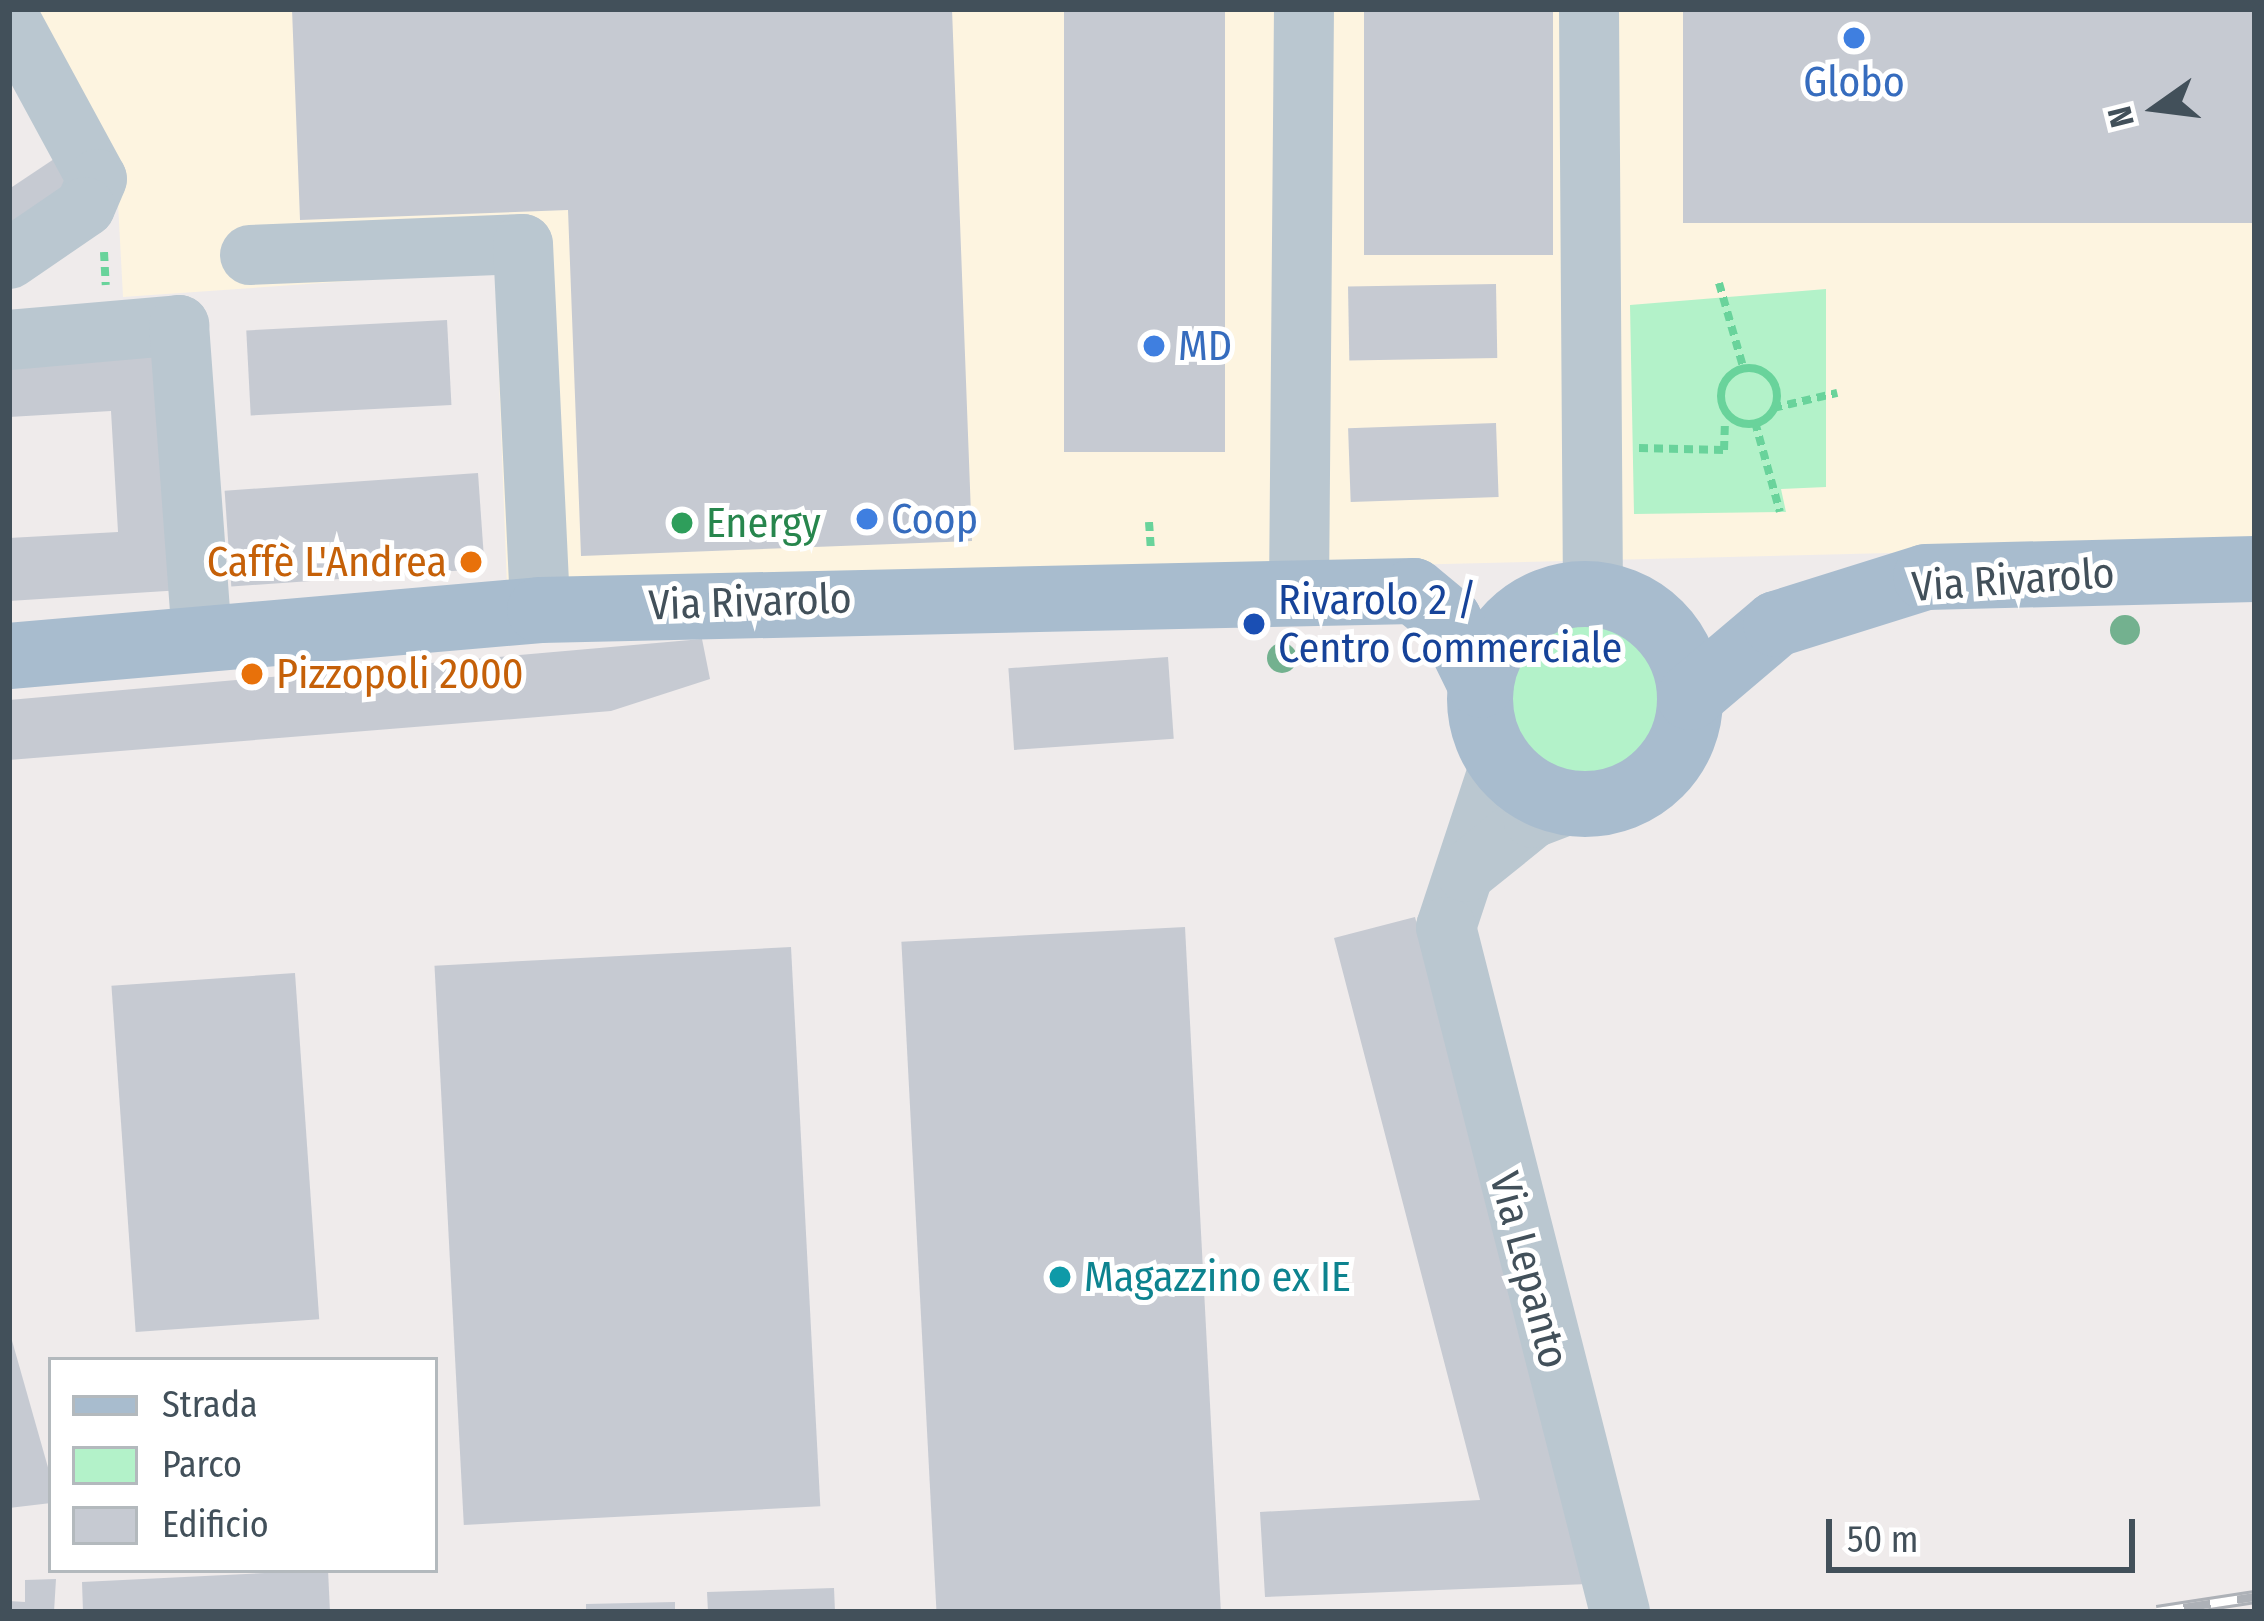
<!DOCTYPE html>
<html>
<head>
<meta charset="utf-8">
<style>
	body { margin:0 }
	#map { position:relative; width:2264px; height:1621px; overflow:hidden; background:#efebeb; font-family:"Fira Sans Condensed",sans-serif }
	div>[style] { position:absolute }
	.commercial>* { inset:0; background:#fdf4e0 }
	.green>* { inset:0; background:#b3f2c9 }
	.round { border-radius:50% }
	.building>* { inset:0; background:#c6cad2; transform-origin:0 0 }
	.path>* { height:8px; margin-top:-4px; transform-origin:0; background:repeating-linear-gradient(90deg,#69d39b 0 9px,transparent 0 15px) }
	.path>.ring { margin:-4px; padding:0; box-sizing:content-box; background:none; border:8px solid #69d39b; border-radius:50% }
	.minor>* { height:60px; margin:-30px; padding:0 30px; transform-origin:30px; border-radius:30px; background:#bac7d0 }
	.major>* { height:66px; margin:-33px; padding:0 33px; transform-origin:33px; border-radius:33px; background:#a8bcce }
	.major>.ring { margin:-33px; padding:0; box-sizing:content-box; background:none; border:66px solid #a8bcce; border-radius:50% }
	.rail>* { height:14px; margin-top:-7px; transform-origin:0; background:repeating-linear-gradient(90deg,#fff 0 27px,#adb1b7 0 54px); box-sizing:border-box; border-block:3px solid #adb1b7 }
	.trees>* { width:30px; height:30px; margin:-15px; border-radius:50%; background:#73b18f }
	.dots>* { width:33px; height:33px; translate:-50% -50%; box-sizing:border-box; border:6px solid #fff; border-radius:50% }
	span { translate:-50% -50%; white-space:nowrap; text-align:center; line-height:1.15; -webkit-text-stroke:10px #fff; paint-order:stroke }
	.shop-label { font-size:42px; color:#366cbe }
	.left { translate:0 -50%; text-align:left }
	.leisure-label { font-size:42px; color:#27864d }
	.food-label { font-size:42px; color:#c56008 }
	.right { translate:-100% -50%; text-align:right }
	.street-label { font-size:42px; color:#42505a }
	.transit-label { font-size:42px; color:#164399 }
	.culture-label { font-size:42px; color:#0d838f }
	.frame { position:absolute; inset:0; border:12px solid #42505a; pointer-events:none }
	.legend { position:absolute; left:48px; top:1357px; width:390px; height:216px; box-sizing:border-box; background:#fff; border:3px solid #b3b9bd; margin:0; padding:15px 21px; list-style:none; font-size:36px; color:#42505a }
	.legend li { display:flex; align-items:center; gap:24px; height:60px }
	.legend b { width:60px; border:3px solid #b3b9bd }
	.north { position:absolute; left:2096px; top:48px; width:120px; height:120px; -webkit-text-stroke:9px #fff; paint-order:stroke; rotate:256deg; font-size:33px; font-weight:700; line-height:48px; text-align:center; color:#42505a }
	.north::after { content:''; display:block; margin:auto; width:42px; height:54px; background:#42505a; clip-path:polygon(50% 0,100% 100%,50% 72%,0 100%) }
	.scale { position:absolute; left:1826px; top:1519px; width:309px; height:54px; box-sizing:border-box; border:6px solid #42505a; border-top:0; padding-left:15px; font-size:36px; line-height:42px; white-space:nowrap; color:#42505a; -webkit-text-stroke:9px #fff; paint-order:stroke }
</style>
</head>
<body>
<div id="map">
	<div class="commercial">
		<i style="clip-path:polygon(27px 9px,2255px 9px,2255px 544px,507px 587px,495px 271px,123px 297px,116px 165px)"></i>
	</div>
	<div class="green">
		<i style="clip-path:polygon(1826px 289px,1826px 487px,1781px 489px,1786px 512px,1634px 514px,1630px 305px)"></i>
		<i class="round" style="left:1492px;top:605px;width:188px;height:188px"></i>
	</div>
	<div class="building">
		<i style="clip-path:polygon(292px 9px,952px 9px,972px 541px,581px 556px,568px 210px,300px 220px)"></i>
		<i style="left:1064px;top:9px;width:161px;height:443px"></i>
		<i style="left:1364px;top:9px;width:189px;height:246px"></i>
		<i style="left:1683px;top:9px;width:572px;height:214px"></i>
		<i style="clip-path:polygon(57px 157px,76px 186px,9px 231px,9px 189px)"></i>
		<i style="left:1496px;top:284px;width:74px;height:148px;rotate:89deg"></i>
		<i style="left:447px;top:320px;width:85px;height:201px;rotate:87deg"></i>
		<i style="clip-path:polygon(166px 345px,182px 590px,9px 601px,9px 538px,118px 532px,111px 411px,9px 417px,9px 354px)"></i>
		<i style="left:1496px;top:423px;width:74px;height:148px;rotate:88deg"></i>
		<i style="left:478px;top:473px;width:96px;height:254px;rotate:86deg"></i>
		<i style="clip-path:polygon(702px 639px,710px 679px,611px 711px,9px 760px,9px 700px)"></i>
		<i style="left:1168px;top:657px;width:82px;height:160px;rotate:86deg"></i>
		<i style="clip-path:polygon(1415px 917px,1588px 1584px,1265px 1597px,1260px 1512px,1480px 1500px,1334px 938px)"></i>
		<i style="left:1185px;top:927px;width:686px;height:284px;rotate:87deg"></i>
		<i style="left:791px;top:947px;width:560px;height:357px;rotate:87deg"></i>
		<i style="left:295px;top:973px;width:347px;height:184px;rotate:86deg"></i>
		<i style="clip-path:polygon(9px 1330px,51px 1478px,51px 1503px,9px 1508px)"></i>
		<i style="clip-path:polygon(328px 1570px,330px 1612px,83px 1612px,82px 1582px)"></i>
		<i style="clip-path:polygon(56px 1579px,54px 1612px,9px 1612px,9px 1601px,25px 1602px,25px 1580px)"></i>
		<i style="clip-path:polygon(834px 1588px,835px 1612px,708px 1612px,707px 1592px)"></i>
		<i style="clip-path:polygon(675px 1602px,675px 1612px,586px 1612px,586px 1604px)"></i>
	</div>
	<div class="path">
		<i style="left:104px;top:252px;width:33px;rotate:87deg"></i>
		<i style="left:1719px;top:283px;width:91px;rotate:74deg"></i>
		<i class="ring" style="left:1721px;top:368px;width:48px;height:48px"></i>
		<i style="left:1773px;top:408px;width:66px;rotate:-13.2deg"></i>
		<i style="left:1755px;top:422px;width:93px;rotate:74.5deg"></i>
		<i style="left:1639px;top:448px;width:85px;rotate:1.3deg"></i>
		<i style="left:1724px;top:450px;width:28px;rotate:-88deg"></i>
		<i style="left:1149px;top:522px;width:27px;rotate:86deg"></i>
	</div>
	<div class="minor">
		<i style="left:1589px;top:9px;width:585px;rotate:89.61deg"></i>
		<i style="left:9px;top:17px;width:184px;rotate:61.5deg"></i>
		<i style="left:97px;top:179px;width:30px;rotate:113deg"></i>
		<i style="left:85px;top:207px;width:92px;rotate:145.6deg"></i>
		<i style="left:250px;top:255px;width:273px;rotate:-2.3deg"></i>
		<i style="left:523px;top:244px;width:366px;rotate:87.3deg"></i>
		<i style="left:9px;top:340px;width:171px;rotate:-5deg"></i>
		<i style="left:179px;top:325px;width:314px;rotate:85.8deg"></i>
		<i style="left:1299px;top:592px;width:583px;rotate:-89.51deg"></i>
		<i style="left:1501px;top:761px;width:175px;rotate:108.3deg"></i>
		<i style="left:1446px;top:927px;width:707px;rotate:75.75deg"></i>
		<i style="left:1466px;top:872px;width:86px;rotate:-38.9deg"></i>
		<i style="left:1533px;top:818px;width:42px;rotate:-21deg"></i>
	</div>
	<div class="major">
		<i class="ring" style="left:1480px;top:594px;width:144px;height:144px"></i>
		<i style="left:9px;top:656px;width:533px;rotate:-4.95deg"></i>
		<i style="left:540px;top:610px;width:874px;rotate:-1.25deg"></i>
		<i style="left:1414px;top:591px;width:45px;rotate:39.6deg"></i>
		<i style="left:1449px;top:620px;width:72px;rotate:63.8deg"></i>
		<i style="left:1690px;top:697px;width:113px;rotate:-40.3deg"></i>
		<i style="left:1776px;top:624px;width:157px;rotate:-17.4deg"></i>
		<i style="left:1926px;top:577px;width:329px;rotate:-1.4deg"></i>
	</div>
	<div class="rail">
		<i style="left:2157px;top:1612px;width:99px;rotate:-8.7deg"></i>
	</div>
	<div class="trees">
		<i style="left:2125px;top:630px"></i>
		<i style="left:1282px;top:658px"></i>
	</div>
	<div class="dots">
		<i style="left:1854px;top:38px;background:#3f7fe0"></i>
		<i style="left:1154px;top:346px;background:#3f7fe0"></i>
		<i style="left:867px;top:519px;background:#3f7fe0"></i>
		<i style="left:682px;top:523px;background:#2e9e5b"></i>
		<i style="left:471px;top:562px;background:#e8710a"></i>
		<i style="left:1254px;top:624px;background:#1a4fb4"></i>
		<i style="left:252px;top:674px;background:#e8710a"></i>
		<i style="left:1060px;top:1277px;background:#0f9aa8"></i>
	</div>
	<div class="shop-label">
		<span style="left:1854px;top:82px">Globo</span>
		<span class="left" style="left:1178px;top:346px">MD</span>
		<span class="left" style="left:891px;top:519px">Coop</span>
	</div>
	<div class="leisure-label">
		<span class="left" style="left:706px;top:523px">Energy</span>
	</div>
	<div class="food-label">
		<span class="right" style="left:447px;top:562px">Caffè L'Andrea</span>
		<span class="left" style="left:276px;top:674px">Pizzopoli 2000</span>
	</div>
	<div class="street-label">
		<span style="left:2013px;top:580px;rotate:-4deg">Via Rivarolo</span>
		<span style="left:750px;top:602px;rotate:-2deg">Via Rivarolo</span>
		<span style="left:1529px;top:1270px;rotate:75deg">Via Lepanto</span>
	</div>
	<div class="transit-label">
		<span class="left" style="left:1278px;top:624px">Rivarolo 2 /<br>Centro Commerciale</span>
	</div>
	<div class="culture-label">
		<span class="left" style="left:1084px;top:1277px">Magazzino ex IE</span>
	</div>
	<div class="frame"></div>
	<ul class="legend">
	<li><b style="height:15px;background:#a8bcce"></b>Strada</li>
	<li><b style="height:33px;background:#b3f2c9"></b>Parco</li>
	<li><b style="height:33px;background:#c6cad2"></b>Edificio</li>
	</ul>
	<div class="north">N</div>
	<div class="scale">50 m</div>
</div>
</body>
</html>
